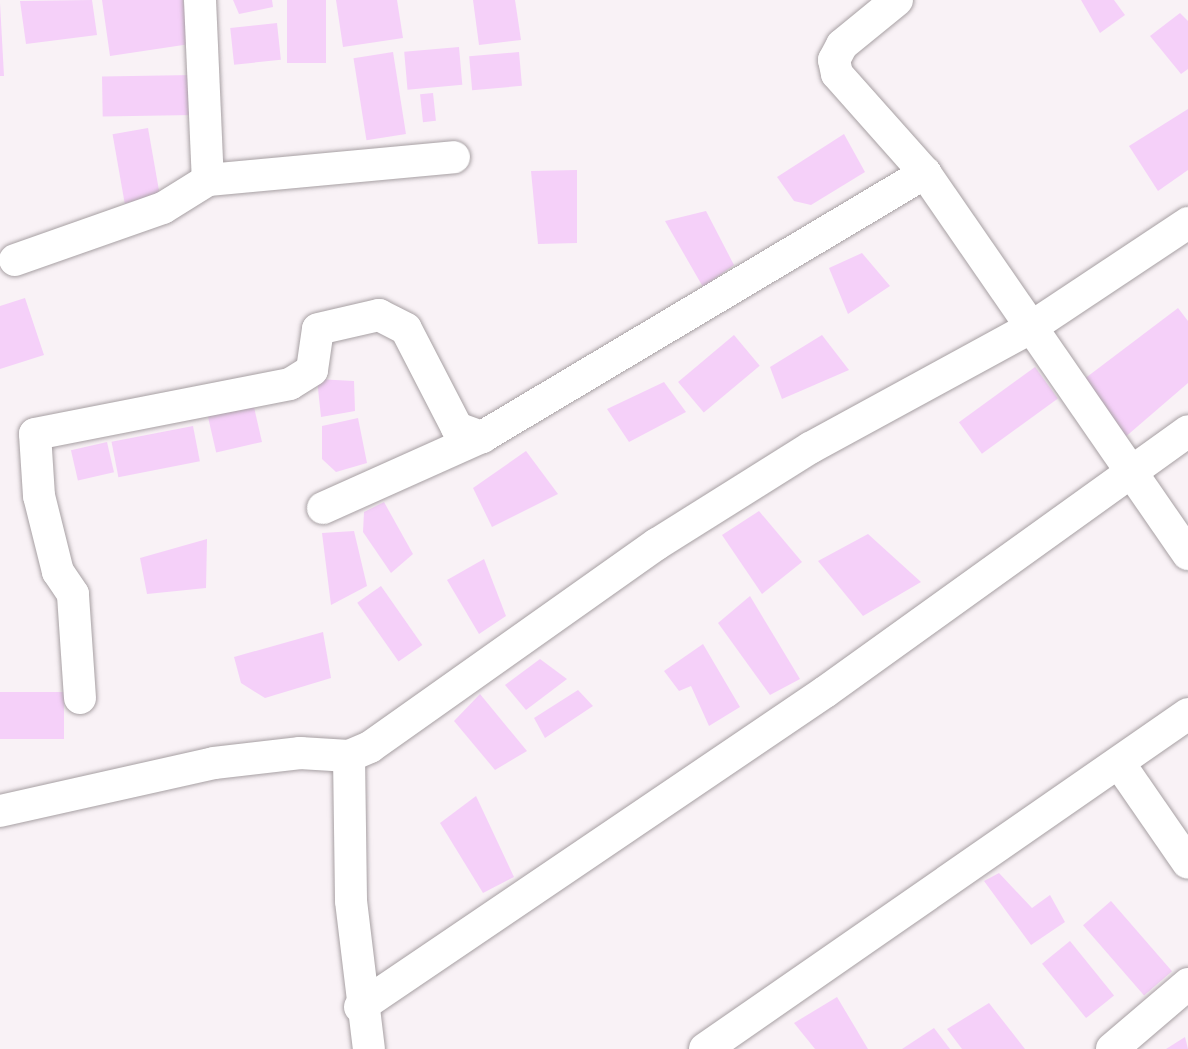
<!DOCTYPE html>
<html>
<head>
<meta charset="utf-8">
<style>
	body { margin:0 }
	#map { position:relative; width:1188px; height:1049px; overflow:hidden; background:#f9f2f6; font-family:Montserrat,sans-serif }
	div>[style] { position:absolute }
	.building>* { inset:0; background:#f5d0f9; transform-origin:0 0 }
	.roads { filter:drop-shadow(0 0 2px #a7a0a3) drop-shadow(0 0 2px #a7a0a3) }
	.minor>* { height:32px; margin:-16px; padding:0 16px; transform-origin:16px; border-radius:16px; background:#fff }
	span { translate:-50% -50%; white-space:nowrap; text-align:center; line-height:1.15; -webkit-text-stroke:4.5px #fff; paint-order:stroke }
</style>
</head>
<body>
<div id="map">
	<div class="building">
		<i style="clip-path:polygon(92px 0,97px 35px,26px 44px,20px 1px)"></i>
		<i style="clip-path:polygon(102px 0,183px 0,190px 44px,110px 56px)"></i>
		<i style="clip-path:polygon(233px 0,272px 0,273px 7px,239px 14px)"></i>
		<i style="left:287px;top:0;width:39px;height:63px"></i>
		<i style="clip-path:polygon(336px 0,397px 0,403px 38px,343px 47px)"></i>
		<i style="clip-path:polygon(473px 0,515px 0,521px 40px,479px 45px)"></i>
		<i style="clip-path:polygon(1081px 0,1114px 0,1125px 15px,1100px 33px)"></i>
		<i style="clip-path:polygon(0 3px,4px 76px,0 76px)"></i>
		<i style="clip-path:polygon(1180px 13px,1188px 21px,1188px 69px,1181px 74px,1150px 36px)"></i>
		<i style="left:277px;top:23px;width:37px;height:47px;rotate:84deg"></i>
		<i style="left:459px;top:47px;width:38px;height:55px;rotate:85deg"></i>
		<i style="left:393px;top:52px;width:83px;height:40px;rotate:81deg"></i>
		<i style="left:519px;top:52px;width:34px;height:50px;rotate:85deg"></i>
		<i style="left:193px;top:75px;width:40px;height:91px;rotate:89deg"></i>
		<i style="left:433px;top:93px;width:28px;height:13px;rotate:84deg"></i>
		<i style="clip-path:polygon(1188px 109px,1188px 170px,1158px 191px,1129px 146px)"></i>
		<i style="left:148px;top:128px;width:70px;height:36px;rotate:80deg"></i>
		<i style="clip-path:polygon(844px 134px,865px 172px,811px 205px,794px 201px,777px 177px)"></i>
		<i style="clip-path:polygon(577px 170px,577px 243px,538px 244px,531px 171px)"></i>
		<i style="clip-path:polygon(706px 211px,734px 265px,703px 287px,665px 221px)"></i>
		<i style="clip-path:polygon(862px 253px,890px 286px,848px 314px,829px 268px)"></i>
		<i style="clip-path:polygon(25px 298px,44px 355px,0 369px,0 306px)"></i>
		<i style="clip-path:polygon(1178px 308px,1188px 321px,1188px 383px,1109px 451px,1067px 392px)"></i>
		<i style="left:734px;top:335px;width:40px;height:73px;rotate:50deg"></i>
		<i style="clip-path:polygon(822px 335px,849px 370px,782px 399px,770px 367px)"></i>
		<i style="left:1035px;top:367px;width:39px;height:94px;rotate:54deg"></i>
		<i style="clip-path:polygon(317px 379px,354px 381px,355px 411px,321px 417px)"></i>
		<i style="clip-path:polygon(664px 382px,686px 412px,629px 442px,607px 409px)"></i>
		<i style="left:253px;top:403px;width:40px;height:47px;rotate:77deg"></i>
		<i style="clip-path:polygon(358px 418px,367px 463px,336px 472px,322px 459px,322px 426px)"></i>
		<i style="left:193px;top:426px;width:36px;height:83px;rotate:79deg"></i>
		<i style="left:107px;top:442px;width:31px;height:37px;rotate:77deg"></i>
		<i style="clip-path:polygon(526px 451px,558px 494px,492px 527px,473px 488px)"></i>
		<i style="clip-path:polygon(384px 502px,413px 554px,391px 573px,363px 532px,364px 512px)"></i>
		<i style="clip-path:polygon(759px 511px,802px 562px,762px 594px,722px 535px)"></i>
		<i style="clip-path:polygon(354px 531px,367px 586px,331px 605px,322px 533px)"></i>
		<i style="clip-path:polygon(868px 534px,921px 582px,863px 616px,818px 561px)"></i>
		<i style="clip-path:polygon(207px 539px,206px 588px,147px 594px,140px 558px)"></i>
		<i style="clip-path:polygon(484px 559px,506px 616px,479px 634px,447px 580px)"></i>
		<i style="left:381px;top:586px;width:72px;height:29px;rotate:55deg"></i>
		<i style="clip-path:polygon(750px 596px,800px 679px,770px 695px,718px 623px)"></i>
		<i style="clip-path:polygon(323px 632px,331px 678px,265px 698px,241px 683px,234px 657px)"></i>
		<i style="clip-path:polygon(703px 644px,740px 707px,709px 726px,691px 686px,679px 691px,664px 671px)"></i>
		<i style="clip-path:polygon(540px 659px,567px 679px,526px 710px,505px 685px)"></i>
		<i style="clip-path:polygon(578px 690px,593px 706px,545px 738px,534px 718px)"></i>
		<i style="left:64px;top:692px;width:47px;height:64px;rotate:90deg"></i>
		<i style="clip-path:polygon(480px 694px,527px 751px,495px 770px,454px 721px)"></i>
		<i style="clip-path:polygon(476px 796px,514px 877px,483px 893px,440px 823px)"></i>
		<i style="clip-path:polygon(999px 873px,1032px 908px,1050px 895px,1065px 922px,1031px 945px,984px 881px)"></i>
		<i style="left:1111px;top:901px;width:93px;height:37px;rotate:49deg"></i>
		<i style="left:1070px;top:941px;width:70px;height:36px;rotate:51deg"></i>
		<i style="clip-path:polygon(837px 997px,868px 1049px,815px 1049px,794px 1023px)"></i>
		<i style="clip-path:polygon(989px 1003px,1025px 1049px,962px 1049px,947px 1029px)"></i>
		<i style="clip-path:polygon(934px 1028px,950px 1049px,902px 1049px)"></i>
		<i style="clip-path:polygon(1185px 1037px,1188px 1049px,1166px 1049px)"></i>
	</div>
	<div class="roads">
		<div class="minor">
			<i style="left:200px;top:0;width:180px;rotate:87.5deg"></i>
			<i style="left:897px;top:0;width:71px;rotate:140.7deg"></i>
			<i style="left:842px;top:45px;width:17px;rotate:118deg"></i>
			<i style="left:834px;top:60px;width:14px;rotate:78deg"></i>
			<i style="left:837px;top:74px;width:132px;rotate:48.4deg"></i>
			<i style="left:925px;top:173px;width:463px;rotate:55.4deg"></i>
			<i style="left:15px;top:260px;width:157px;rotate:-19.4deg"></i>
			<i style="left:163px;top:208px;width:53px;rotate:-31.9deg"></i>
			<i style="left:208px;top:180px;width:247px;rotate:-5.3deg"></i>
			<i style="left:323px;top:508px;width:174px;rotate:-24.1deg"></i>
			<i style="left:80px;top:698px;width:104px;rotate:-93.9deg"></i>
			<i style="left:73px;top:594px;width:27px;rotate:-124deg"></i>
			<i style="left:58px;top:572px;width:78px;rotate:-104deg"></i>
			<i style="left:39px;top:496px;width:62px;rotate:-93.7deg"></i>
			<i style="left:35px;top:434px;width:260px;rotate:-11.1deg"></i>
			<i style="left:290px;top:384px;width:26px;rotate:-32deg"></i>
			<i style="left:312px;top:370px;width:41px;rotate:-81.7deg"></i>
			<i style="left:318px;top:329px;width:63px;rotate:-12.9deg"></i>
			<i style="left:379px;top:315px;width:30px;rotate:27deg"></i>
			<i style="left:406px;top:329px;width:111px;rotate:62.7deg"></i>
			<i style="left:457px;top:428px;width:27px;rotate:20deg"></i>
			<i style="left:482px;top:437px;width:516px;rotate:-30.79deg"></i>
			<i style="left:349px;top:756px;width:145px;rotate:89.2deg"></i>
			<i style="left:351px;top:901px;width:149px;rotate:83.1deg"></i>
			<i style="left:1119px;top:763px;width:121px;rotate:55.4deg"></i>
			<i style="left:0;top:811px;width:219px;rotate:-12.6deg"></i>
			<i style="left:214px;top:763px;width:87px;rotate:-6.6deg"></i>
			<i style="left:300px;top:753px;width:49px;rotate:3.5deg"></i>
			<i style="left:349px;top:756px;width:23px;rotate:-23deg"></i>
			<i style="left:370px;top:747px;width:352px;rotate:-35.3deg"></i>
			<i style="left:657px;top:544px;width:181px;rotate:-32.1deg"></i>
			<i style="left:810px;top:448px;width:251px;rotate:-28.6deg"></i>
			<i style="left:1030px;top:328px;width:190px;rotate:-33.6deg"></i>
			<i style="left:360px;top:1007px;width:562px;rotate:-34.11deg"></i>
			<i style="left:825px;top:692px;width:447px;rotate:-35.7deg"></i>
			<i style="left:705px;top:1049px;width:588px;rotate:-34.74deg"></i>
			<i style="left:1112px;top:1049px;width:100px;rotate:-40.5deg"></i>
		</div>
	</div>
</div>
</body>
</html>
